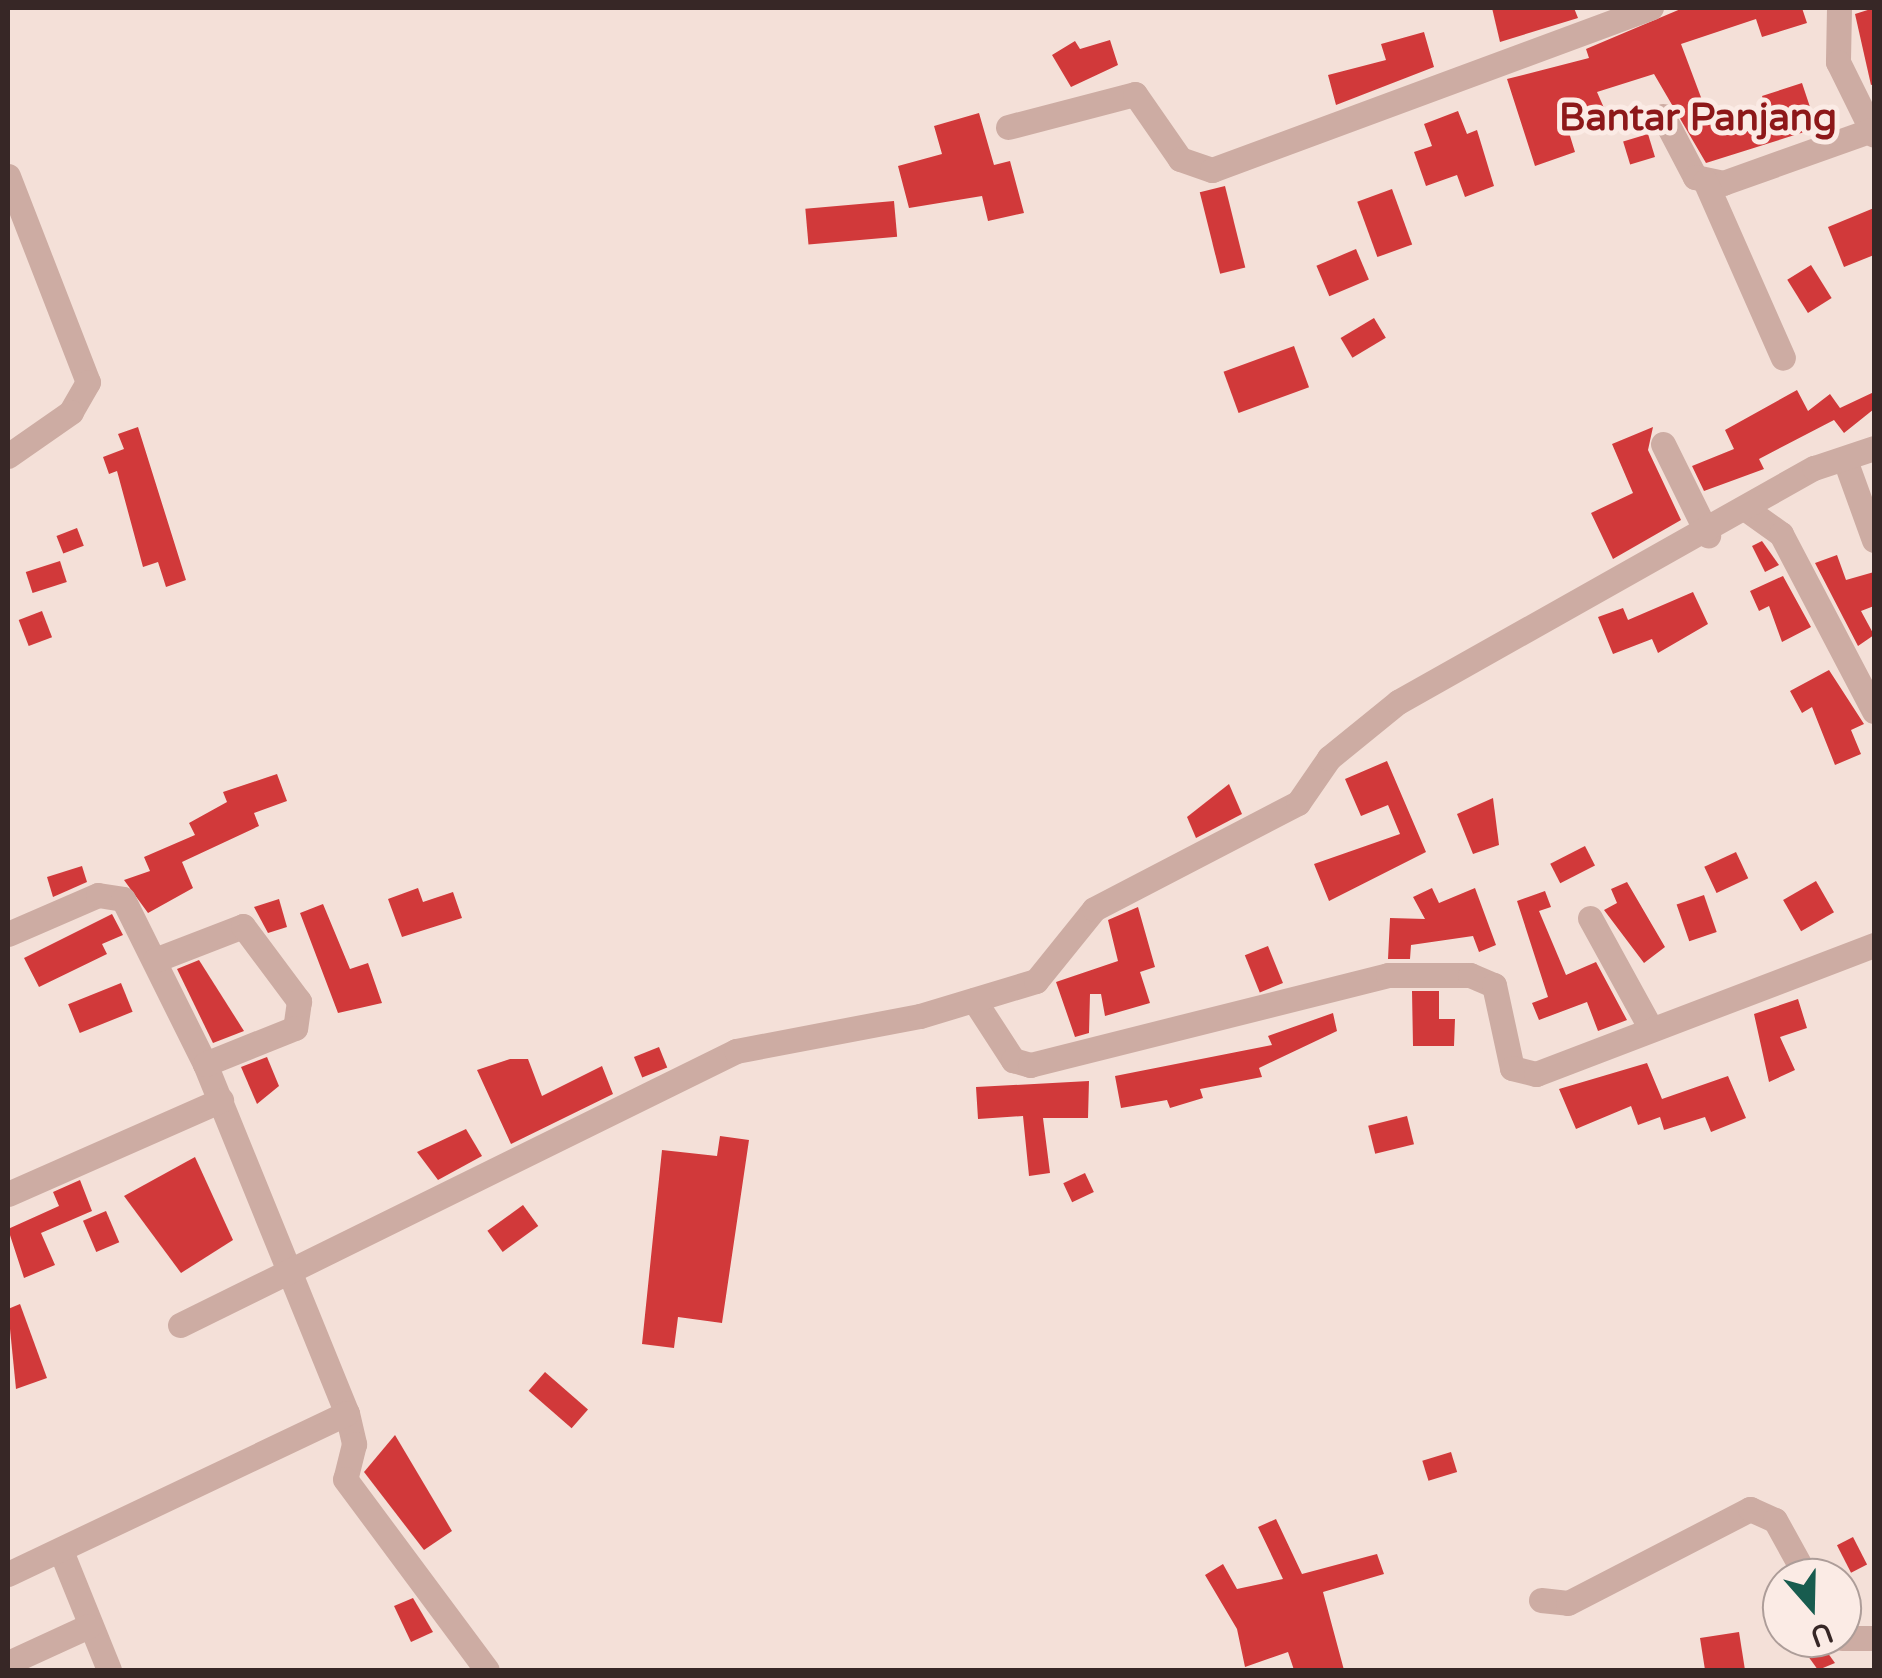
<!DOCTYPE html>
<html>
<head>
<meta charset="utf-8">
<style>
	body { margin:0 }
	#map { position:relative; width:1882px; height:1678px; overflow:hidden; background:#f4e0d8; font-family:"Varela Round",sans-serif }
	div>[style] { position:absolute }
	.building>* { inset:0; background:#d1393a; transform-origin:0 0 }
	.minor>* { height:25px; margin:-12.5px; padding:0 12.5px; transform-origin:12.5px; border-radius:12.5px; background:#cdaca3 }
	span { translate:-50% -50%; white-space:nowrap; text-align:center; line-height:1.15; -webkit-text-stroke:10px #fbebe5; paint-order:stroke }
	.quarter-label { font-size:38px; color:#8d1819; font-weight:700 }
	.frame { position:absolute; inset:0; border:10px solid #372726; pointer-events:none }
	.north { position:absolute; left:1762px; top:1558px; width:100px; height:100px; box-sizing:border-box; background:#fbebe5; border:2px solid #ad9d99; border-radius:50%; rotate:160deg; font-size:28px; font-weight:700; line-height:40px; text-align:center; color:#372726 }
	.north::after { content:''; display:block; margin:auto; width:35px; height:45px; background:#185c4f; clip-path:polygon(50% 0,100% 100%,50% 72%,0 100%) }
</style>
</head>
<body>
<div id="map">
	<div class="building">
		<i style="clip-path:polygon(1492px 8px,1574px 8px,1578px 18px,1500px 42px)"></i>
		<i style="clip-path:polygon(1683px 8px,1802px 8px,1807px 23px,1762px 37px,1756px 19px,1681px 44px,1714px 132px,1768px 112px,1762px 96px,1802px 83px,1817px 128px,1706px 163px,1654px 74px,1597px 92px,1604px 108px,1566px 123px,1575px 152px,1535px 166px,1507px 79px,1589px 58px,1586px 49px)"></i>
		<i style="clip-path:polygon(1874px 8px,1874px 84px,1871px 85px,1855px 14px)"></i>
		<i style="clip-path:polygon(1424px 32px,1434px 67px,1336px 105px,1328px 75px,1386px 60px,1381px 44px)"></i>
		<i style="clip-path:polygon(1110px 40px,1118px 65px,1071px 87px,1052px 55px,1075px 41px,1080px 49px)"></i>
		<i style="clip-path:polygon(1458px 111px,1467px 134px,1477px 130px,1494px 186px,1465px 197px,1457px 175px,1426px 186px,1414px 152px,1432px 146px,1424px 124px)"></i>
		<i style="clip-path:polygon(979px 113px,994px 165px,1010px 161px,1024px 213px,988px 221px,982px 196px,909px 208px,898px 166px,942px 154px,934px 126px)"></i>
		<i style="left:1648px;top:134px;width:24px;height:26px;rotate:73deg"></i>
		<i style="left:1225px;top:186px;width:84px;height:26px;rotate:76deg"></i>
		<i style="left:1392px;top:189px;width:59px;height:37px;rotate:70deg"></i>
		<i style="left:894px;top:201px;width:36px;height:89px;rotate:85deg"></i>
		<i style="clip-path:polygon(1874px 208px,1874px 255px,1844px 267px,1828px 227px)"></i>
		<i style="left:1356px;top:249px;width:33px;height:43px;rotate:67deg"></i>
		<i style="left:1811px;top:265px;width:39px;height:28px;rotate:58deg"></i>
		<i style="left:1374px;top:318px;width:23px;height:39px;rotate:59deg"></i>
		<i style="left:1294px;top:346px;width:44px;height:75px;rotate:70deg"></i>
		<i style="clip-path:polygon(1797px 390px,1808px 411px,1830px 394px,1840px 408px,1874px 392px,1874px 409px,1844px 433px,1834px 420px,1759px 459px,1764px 469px,1704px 491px,1692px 466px,1734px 449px,1725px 430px)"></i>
		<i style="clip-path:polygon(138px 427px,186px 580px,166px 587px,158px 562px,143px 567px,117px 471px,109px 474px,103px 457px,124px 449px,118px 434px)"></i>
		<i style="clip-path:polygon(1653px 427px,1648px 450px,1681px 520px,1613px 559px,1591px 513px,1633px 493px,1612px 444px)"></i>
		<i style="left:77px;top:528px;width:19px;height:22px;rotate:69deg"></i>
		<i style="clip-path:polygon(1762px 541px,1779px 565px,1765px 572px,1752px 546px)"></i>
		<i style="clip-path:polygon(1837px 555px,1846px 580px,1874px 572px,1874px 606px,1861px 611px,1874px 635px,1858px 646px,1815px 563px)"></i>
		<i style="left:60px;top:561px;width:22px;height:36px;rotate:72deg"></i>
		<i style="clip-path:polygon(1783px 576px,1811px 627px,1782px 642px,1769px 606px,1759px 611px,1750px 591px)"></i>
		<i style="clip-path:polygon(1693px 592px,1708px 624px,1658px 653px,1652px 639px,1613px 654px,1598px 617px,1623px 608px,1628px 620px)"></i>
		<i style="left:42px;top:611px;width:28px;height:25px;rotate:69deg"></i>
		<i style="clip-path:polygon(1829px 670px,1864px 724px,1851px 730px,1861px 754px,1835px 765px,1812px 707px,1802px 713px,1790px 691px)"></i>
		<i style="clip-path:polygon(1387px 761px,1426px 852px,1329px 901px,1314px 864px,1400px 834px,1388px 805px,1361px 816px,1345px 779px)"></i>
		<i style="clip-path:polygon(277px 774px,287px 801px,254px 813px,259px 826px,182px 862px,193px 888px,148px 913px,124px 880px,150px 871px,144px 857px,195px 835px,189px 823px,227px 802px,223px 792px)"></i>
		<i style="clip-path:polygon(1229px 784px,1242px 814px,1196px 838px,1187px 817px)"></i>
		<i style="clip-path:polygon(1493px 798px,1499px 845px,1473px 854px,1457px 814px)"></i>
		<i style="left:1585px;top:846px;width:22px;height:39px;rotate:63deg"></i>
		<i style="left:1736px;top:852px;width:29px;height:35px;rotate:65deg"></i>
		<i style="clip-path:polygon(82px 866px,87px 882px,53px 897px,47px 877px)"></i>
		<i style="left:1816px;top:881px;width:36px;height:38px;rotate:60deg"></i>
		<i style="clip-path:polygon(1627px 882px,1665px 947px,1644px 963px,1604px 910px,1617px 903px,1611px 889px)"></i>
		<i style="clip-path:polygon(418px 888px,423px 902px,453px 892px,462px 918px,402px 937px,388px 899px)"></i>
		<i style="clip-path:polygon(1432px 888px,1439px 903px,1475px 888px,1496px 945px,1479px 952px,1473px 936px,1411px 945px,1410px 959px,1388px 959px,1390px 918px,1425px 919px,1413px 897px)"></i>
		<i style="clip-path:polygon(1545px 891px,1551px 907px,1539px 911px,1566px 975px,1596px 962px,1627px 1020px,1598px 1031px,1587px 1002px,1539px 1020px,1532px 1003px,1548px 997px,1517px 901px)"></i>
		<i style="left:1704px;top:895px;width:39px;height:29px;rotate:71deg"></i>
		<i style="clip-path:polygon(279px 899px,287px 927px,268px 933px,254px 907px)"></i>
		<i style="clip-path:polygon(323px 904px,350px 969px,368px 963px,382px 1003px,338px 1013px,300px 913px)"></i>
		<i style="clip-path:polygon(1138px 907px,1155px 967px,1140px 972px,1150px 1003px,1105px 1016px,1101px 994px,1090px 994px,1089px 1033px,1075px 1037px,1056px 982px,1118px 961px,1108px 920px)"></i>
		<i style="clip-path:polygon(112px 914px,123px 935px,102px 944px,107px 954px,39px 987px,24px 958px)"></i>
		<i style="left:1268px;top:946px;width:40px;height:25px;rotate:68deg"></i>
		<i style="clip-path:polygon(199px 960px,244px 1031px,213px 1043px,177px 969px)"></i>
		<i style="left:121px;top:983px;width:31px;height:57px;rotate:68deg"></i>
		<i style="clip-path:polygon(1412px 991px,1439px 991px,1439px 1019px,1455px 1019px,1454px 1046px,1413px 1046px)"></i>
		<i style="clip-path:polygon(1798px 999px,1807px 1028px,1780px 1037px,1795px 1070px,1769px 1082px,1754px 1014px)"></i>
		<i style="clip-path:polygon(1333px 1013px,1337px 1031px,1259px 1068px,1262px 1077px,1200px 1089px,1203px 1098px,1170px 1108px,1167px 1100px,1121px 1108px,1115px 1076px,1272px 1045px,1268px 1036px)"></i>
		<i style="left:659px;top:1047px;width:22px;height:27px;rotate:68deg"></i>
		<i style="clip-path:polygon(267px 1057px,279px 1086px,257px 1104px,241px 1067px)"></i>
		<i style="clip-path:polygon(510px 1059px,528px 1059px,542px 1096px,602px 1066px,613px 1094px,511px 1144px,477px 1070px)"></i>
		<i style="clip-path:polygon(1647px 1063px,1662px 1099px,1728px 1076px,1746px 1118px,1711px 1132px,1705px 1117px,1664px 1130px,1660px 1117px,1638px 1125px,1631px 1106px,1576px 1129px,1559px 1089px)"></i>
		<i style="clip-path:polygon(1089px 1081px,1088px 1118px,1043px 1118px,1050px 1173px,1029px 1176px,1023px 1116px,978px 1119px,976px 1087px)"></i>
		<i style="left:1407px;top:1116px;width:29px;height:40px;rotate:76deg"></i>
		<i style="clip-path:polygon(466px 1129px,482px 1156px,438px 1180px,417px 1152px)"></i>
		<i style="clip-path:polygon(720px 1136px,749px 1140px,722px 1323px,678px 1317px,674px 1348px,642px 1344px,662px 1150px,717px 1156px)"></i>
		<i style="clip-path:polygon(195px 1157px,233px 1240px,181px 1273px,124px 1196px)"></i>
		<i style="left:1085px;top:1173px;width:21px;height:24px;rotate:65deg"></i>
		<i style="clip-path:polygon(80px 1180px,92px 1211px,41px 1233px,55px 1265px,24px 1278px,8px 1229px,59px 1206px,53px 1192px)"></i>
		<i style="left:523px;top:1205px;width:26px;height:44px;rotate:54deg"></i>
		<i style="left:106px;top:1211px;width:34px;height:25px;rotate:67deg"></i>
		<i style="clip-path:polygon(20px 1304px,47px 1378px,16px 1389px,8px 1309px)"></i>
		<i style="left:545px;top:1372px;width:57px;height:25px;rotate:41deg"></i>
		<i style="clip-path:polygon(395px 1435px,452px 1531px,424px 1550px,364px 1472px)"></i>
		<i style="left:1451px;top:1452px;width:21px;height:30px;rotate:73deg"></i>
		<i style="clip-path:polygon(1276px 1519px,1302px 1574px,1377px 1554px,1384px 1574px,1323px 1592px,1344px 1670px,1294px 1670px,1288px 1652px,1245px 1667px,1237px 1629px,1205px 1575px,1223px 1564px,1237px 1589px,1283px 1579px,1258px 1527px)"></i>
		<i style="left:1853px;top:1537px;width:31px;height:18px;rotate:63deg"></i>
		<i style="clip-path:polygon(413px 1598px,433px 1632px,411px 1642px,394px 1606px)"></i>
		<i style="clip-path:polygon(1739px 1632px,1745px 1670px,1705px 1670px,1700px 1638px)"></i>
		<i style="clip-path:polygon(1795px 1638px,1817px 1638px,1835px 1663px,1818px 1670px)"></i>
	</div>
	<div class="minor">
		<i style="left:1839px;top:8px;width:54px;rotate:91.1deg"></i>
		<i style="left:1838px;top:62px;width:81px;rotate:63.7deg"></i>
		<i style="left:1663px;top:116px;width:69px;rotate:62.3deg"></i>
		<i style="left:1695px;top:177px;width:29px;rotate:12deg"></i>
		<i style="left:1723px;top:183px;width:158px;rotate:-19.6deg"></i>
		<i style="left:1008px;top:127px;width:131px;rotate:-14.6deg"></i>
		<i style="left:1135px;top:94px;width:79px;rotate:55.3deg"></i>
		<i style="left:1180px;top:159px;width:34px;rotate:19deg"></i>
		<i style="left:1212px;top:170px;width:468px;rotate:-20.3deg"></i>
		<i style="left:8px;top:176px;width:221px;rotate:68.8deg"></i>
		<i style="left:88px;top:382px;width:34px;rotate:120deg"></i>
		<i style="left:71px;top:412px;width:77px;rotate:145.1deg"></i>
		<i style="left:1705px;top:181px;width:193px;rotate:66.2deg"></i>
		<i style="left:1663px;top:444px;width:102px;rotate:63.7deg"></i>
		<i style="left:1845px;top:460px;width:85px;rotate:70.1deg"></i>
		<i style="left:1746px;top:509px;width:43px;rotate:35.5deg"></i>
		<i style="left:1781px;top:534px;width:200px;rotate:62.3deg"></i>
		<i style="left:1590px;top:918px;width:124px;rotate:61.2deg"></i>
		<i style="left:8px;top:934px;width:98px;rotate:-23.4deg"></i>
		<i style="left:98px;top:895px;width:25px;rotate:9deg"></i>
		<i style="left:123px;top:899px;width:184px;rotate:63.6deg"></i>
		<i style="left:205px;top:1064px;width:377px;rotate:67.9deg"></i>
		<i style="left:347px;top:1413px;width:32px;rotate:77deg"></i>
		<i style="left:354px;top:1444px;width:36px;rotate:104deg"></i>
		<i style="left:345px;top:1479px;width:238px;rotate:53.4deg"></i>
		<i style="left:155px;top:960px;width:94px;rotate:-21.1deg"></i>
		<i style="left:243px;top:926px;width:94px;rotate:53.3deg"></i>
		<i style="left:299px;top:1001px;width:27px;rotate:98deg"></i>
		<i style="left:295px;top:1028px;width:97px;rotate:158.2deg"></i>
		<i style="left:974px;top:1000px;width:72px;rotate:57deg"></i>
		<i style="left:1013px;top:1060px;width:18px;rotate:16deg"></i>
		<i style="left:1030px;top:1065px;width:369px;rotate:-14.1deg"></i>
		<i style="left:1388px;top:975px;width:82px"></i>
		<i style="left:1470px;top:975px;width:26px;rotate:23deg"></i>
		<i style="left:1494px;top:985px;width:85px;rotate:77.8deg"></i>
		<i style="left:1512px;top:1068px;width:25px;rotate:14deg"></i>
		<i style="left:1536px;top:1074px;width:362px;rotate:-20.9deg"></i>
		<i style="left:8px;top:1194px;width:233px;rotate:-23.8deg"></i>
		<i style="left:180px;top:1325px;width:620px;rotate:-26.23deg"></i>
		<i style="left:736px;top:1051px;width:187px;rotate:-10.8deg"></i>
		<i style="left:920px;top:1016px;width:121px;rotate:-16.8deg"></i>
		<i style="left:1036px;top:981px;width:92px;rotate:-51.1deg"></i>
		<i style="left:1094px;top:909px;width:230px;rotate:-27.5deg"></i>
		<i style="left:1298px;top:803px;width:55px;rotate:-55.4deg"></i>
		<i style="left:1329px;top:758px;width:89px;rotate:-39.1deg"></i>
		<i style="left:1398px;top:702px;width:477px;rotate:-29.4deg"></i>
		<i style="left:1814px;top:468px;width:63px;rotate:-18.4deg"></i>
		<i style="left:61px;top:1551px;width:128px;rotate:68deg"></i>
		<i style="left:8px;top:1574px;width:375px;rotate:-25.4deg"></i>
		<i style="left:1541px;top:1600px;width:27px;rotate:6deg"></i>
		<i style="left:1568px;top:1603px;width:205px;rotate:-27.3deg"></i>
		<i style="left:1750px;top:1509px;width:27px;rotate:24deg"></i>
		<i style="left:1775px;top:1520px;width:66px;rotate:61.1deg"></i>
		<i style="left:1842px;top:1638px;width:32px"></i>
		<i style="left:8px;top:1663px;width:89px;rotate:-24.6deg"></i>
	</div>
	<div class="quarter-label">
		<span style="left:1698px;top:119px">Bantar Panjang</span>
	</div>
	<div class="frame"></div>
	<div class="north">U</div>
</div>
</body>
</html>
